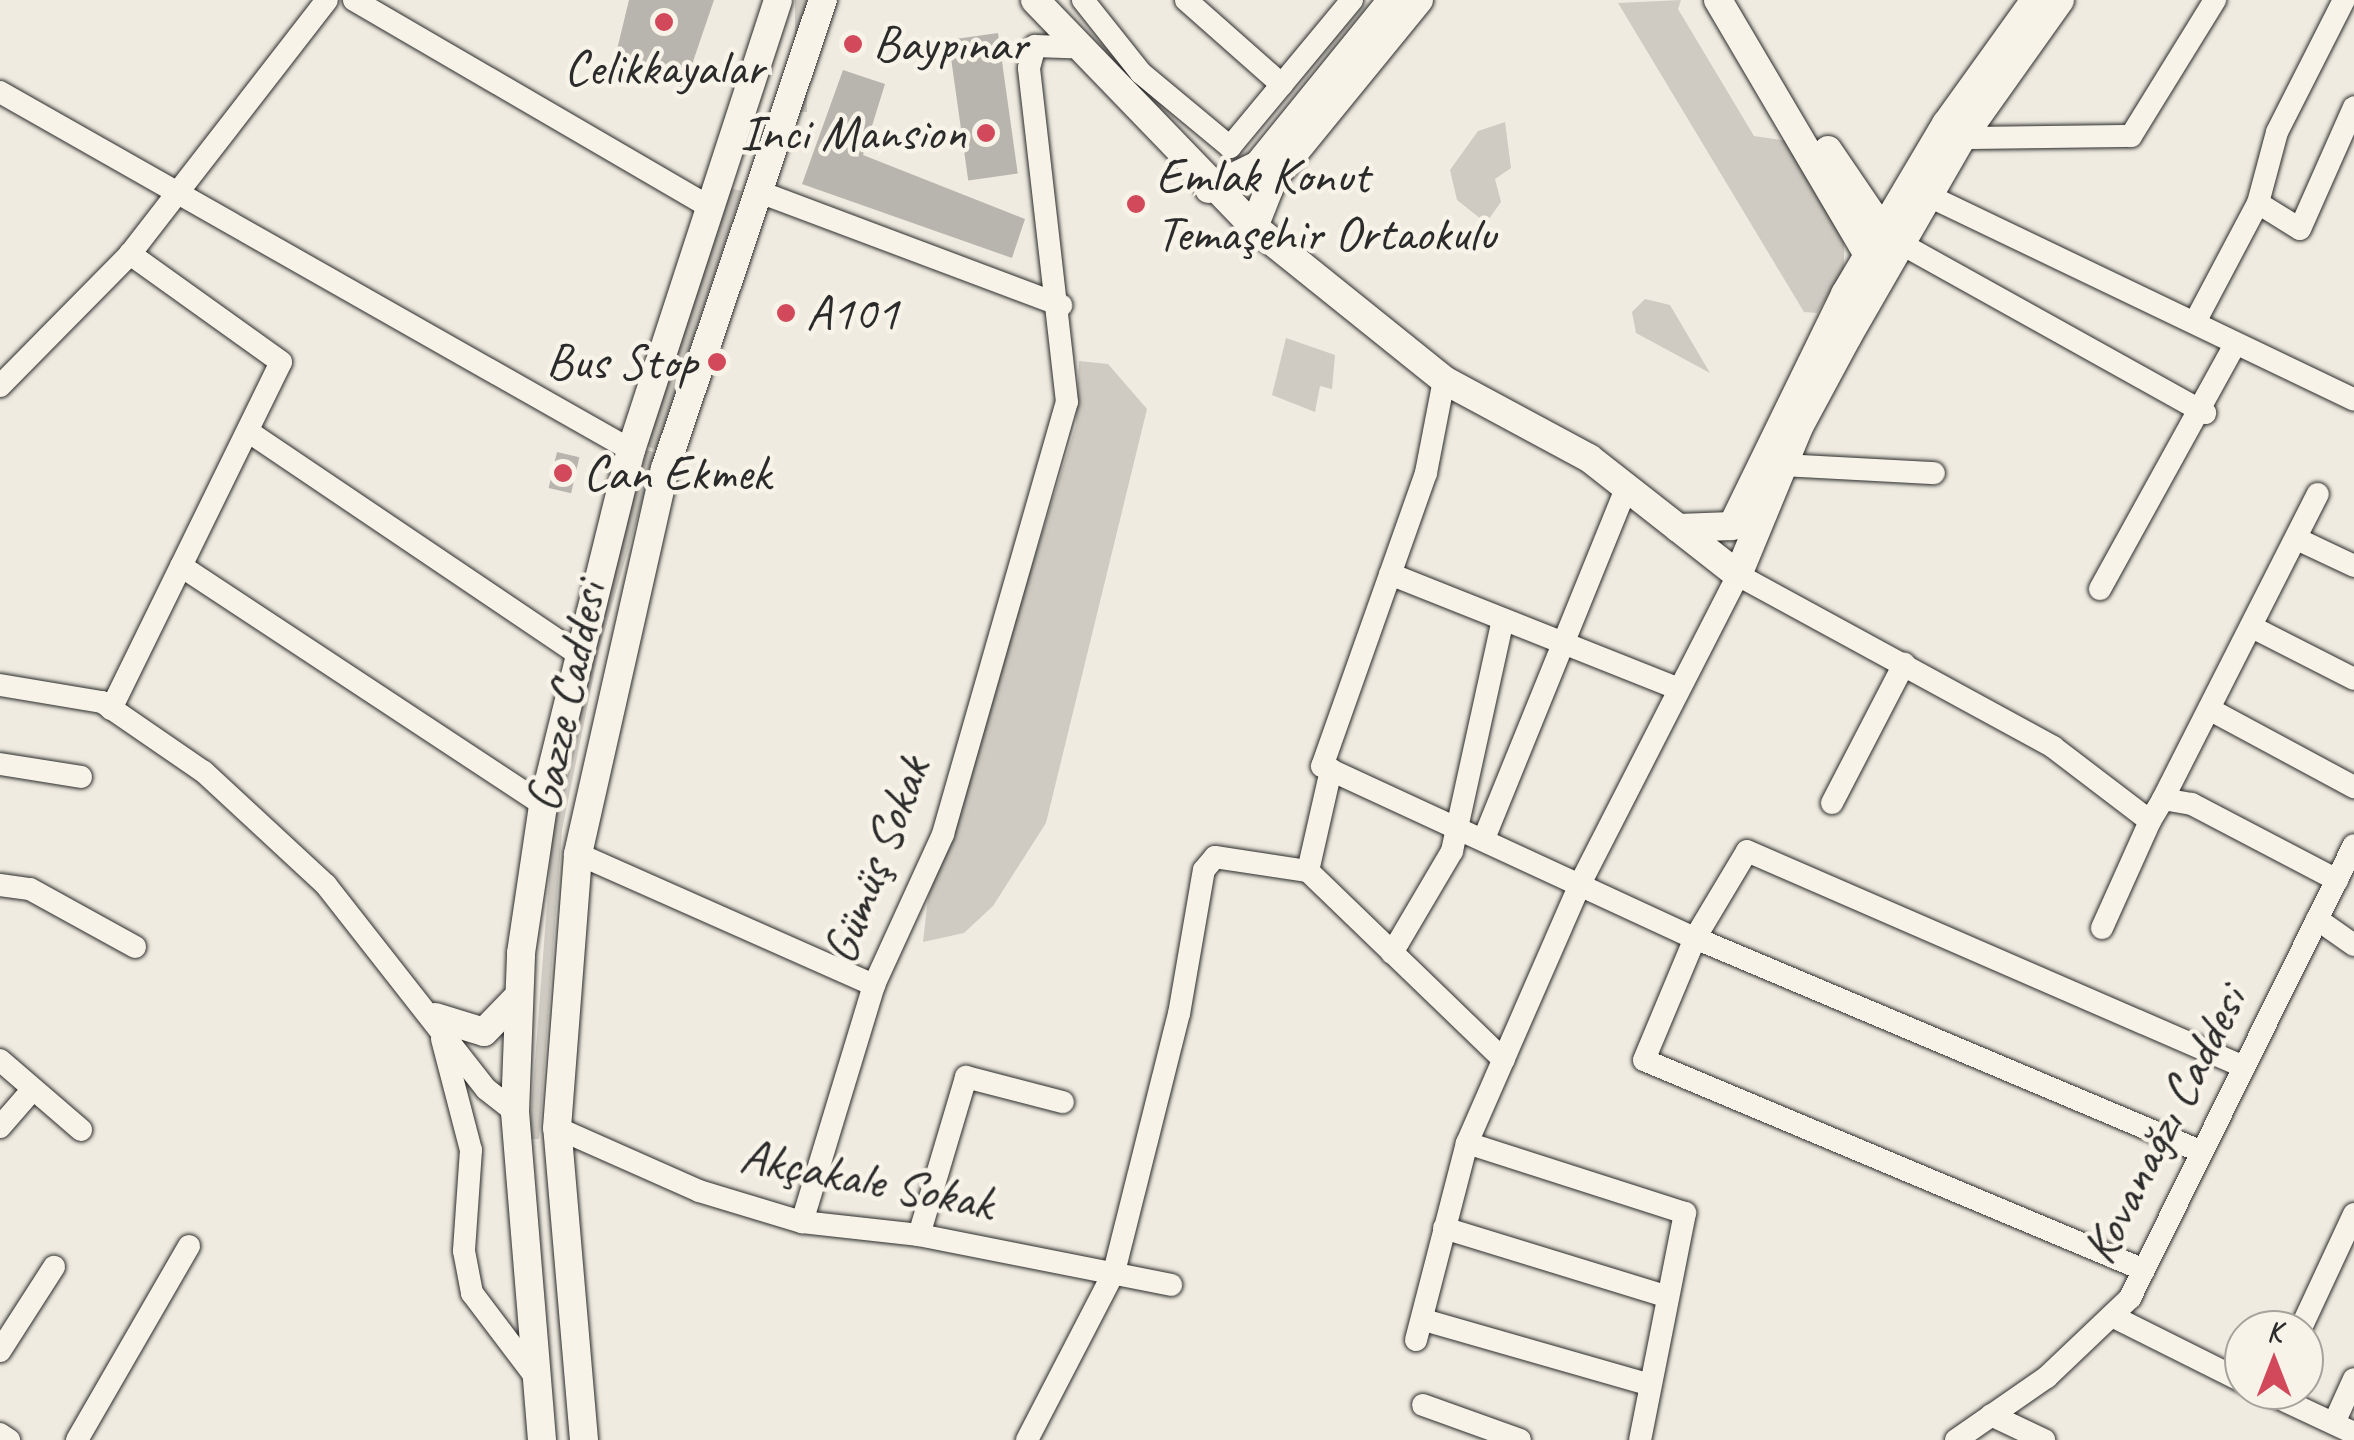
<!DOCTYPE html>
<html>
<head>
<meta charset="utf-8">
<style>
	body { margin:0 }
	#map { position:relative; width:2354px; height:1440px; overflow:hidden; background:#efebe0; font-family:Caveat,sans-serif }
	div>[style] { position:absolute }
	.green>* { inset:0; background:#cfcbc2; transform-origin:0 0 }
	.building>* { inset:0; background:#b8b5ae; transform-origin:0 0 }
	.roads { filter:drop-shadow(0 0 2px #2b2b2b) drop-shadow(0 0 2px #2b2b2b) }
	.minor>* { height:22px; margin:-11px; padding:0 11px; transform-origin:11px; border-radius:11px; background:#f7f3e8 }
	.major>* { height:28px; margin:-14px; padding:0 14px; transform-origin:14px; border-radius:14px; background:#f7f3e8 }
	.dots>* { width:28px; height:28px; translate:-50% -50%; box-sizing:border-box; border:5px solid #f7f3e8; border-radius:50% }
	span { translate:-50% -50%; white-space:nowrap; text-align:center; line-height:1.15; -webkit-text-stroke:9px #f7f3e8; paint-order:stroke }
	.poi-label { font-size:50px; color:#2b2b2b }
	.left { translate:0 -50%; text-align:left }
	.right { translate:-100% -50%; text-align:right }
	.street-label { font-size:50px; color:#2b2b2b }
	.north { position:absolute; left:2224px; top:1310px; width:100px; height:100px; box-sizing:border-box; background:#f7f3e8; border:2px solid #a5a39c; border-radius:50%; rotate:0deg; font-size:28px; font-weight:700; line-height:40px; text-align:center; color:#2b2b2b }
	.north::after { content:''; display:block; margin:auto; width:35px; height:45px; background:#d1495b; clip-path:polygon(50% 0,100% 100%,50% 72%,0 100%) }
</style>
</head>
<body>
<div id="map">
	<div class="green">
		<i style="left:795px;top:0;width:12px;height:112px"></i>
		<i style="clip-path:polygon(1681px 0,1678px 9px,1754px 136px,1788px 141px,1844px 241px,1844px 269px,1817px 313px,1804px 312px,1618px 3px)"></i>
		<i style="clip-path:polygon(1505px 122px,1511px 168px,1495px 179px,1501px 202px,1486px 223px,1457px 200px,1450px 170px,1478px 131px)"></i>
		<i style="clip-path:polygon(730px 188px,742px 191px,656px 450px,647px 446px)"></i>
		<i style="clip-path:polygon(1645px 299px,1670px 305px,1710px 373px,1636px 333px,1632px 312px)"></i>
		<i style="clip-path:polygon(1286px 338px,1335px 355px,1332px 389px,1320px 386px,1315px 412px,1272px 395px)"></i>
		<i style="clip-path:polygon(1079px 361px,1108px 364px,1147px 409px,1046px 823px,993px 906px,964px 933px,923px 942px,928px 898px,1076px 425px)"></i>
		<i style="clip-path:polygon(647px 450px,656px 453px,599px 650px,562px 830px,539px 1139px,529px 1139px,553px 826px,590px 649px)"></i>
	</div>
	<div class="building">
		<i style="clip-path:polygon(629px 0,714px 0,684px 88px,613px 66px)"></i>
		<i style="left:998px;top:33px;width:142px;height:50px;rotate:82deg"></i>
		<i style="clip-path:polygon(843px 70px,885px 84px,863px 155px,1025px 219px,1012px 258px,802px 184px)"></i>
		<i style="left:557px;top:452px;width:23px;height:37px;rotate:13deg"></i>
	</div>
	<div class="roads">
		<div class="minor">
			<i style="left:354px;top:0;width:414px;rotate:30.2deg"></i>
			<i style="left:1083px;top:0;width:93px;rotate:51.5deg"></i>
			<i style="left:1141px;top:73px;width:116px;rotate:39.7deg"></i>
			<i style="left:1230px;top:147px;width:191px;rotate:-50.3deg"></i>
			<i style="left:1186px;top:0;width:128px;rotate:41.5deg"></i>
			<i style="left:0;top:92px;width:725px;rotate:29.57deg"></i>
			<i style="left:1962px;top:138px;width:169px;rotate:-0.7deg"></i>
			<i style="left:2131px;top:136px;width:160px;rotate:-58.3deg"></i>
			<i style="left:757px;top:191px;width:325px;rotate:20.6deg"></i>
			<i style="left:1929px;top:196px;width:471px;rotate:25.6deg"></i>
			<i style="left:2258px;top:203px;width:49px;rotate:31.8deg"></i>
			<i style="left:2300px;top:229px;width:133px;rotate:-66.1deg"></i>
			<i style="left:1889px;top:237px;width:362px;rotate:29.1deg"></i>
			<i style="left:2195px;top:322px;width:135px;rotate:-62.1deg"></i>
			<i style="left:2258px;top:203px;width:73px;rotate:-75deg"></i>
			<i style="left:2277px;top:132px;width:148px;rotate:-63.1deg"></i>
			<i style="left:1444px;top:380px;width:95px;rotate:101deg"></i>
			<i style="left:1426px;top:473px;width:311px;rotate:109.5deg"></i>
			<i style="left:1322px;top:766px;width:411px;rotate:24.8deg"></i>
			<i style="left:1695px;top:938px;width:550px;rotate:22.88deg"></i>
			<i style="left:0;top:386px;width:185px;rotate:-45.4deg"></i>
			<i style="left:130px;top:254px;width:321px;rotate:-52.2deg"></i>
			<i style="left:252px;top:434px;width:390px;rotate:34deg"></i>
			<i style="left:1784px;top:465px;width:150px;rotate:3.1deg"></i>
			<i style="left:2297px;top:539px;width:63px;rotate:25.3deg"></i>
			<i style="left:181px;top:566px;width:434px;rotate:33.4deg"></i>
			<i style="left:1390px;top:574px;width:309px;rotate:21.7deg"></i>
			<i style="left:2100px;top:589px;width:280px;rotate:-61.1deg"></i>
			<i style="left:2252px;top:627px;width:114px;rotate:27deg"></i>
			<i style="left:0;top:685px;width:103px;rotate:9.5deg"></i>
			<i style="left:102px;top:702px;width:124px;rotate:34.5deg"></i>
			<i style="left:204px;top:772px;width:166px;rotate:42.8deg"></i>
			<i style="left:326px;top:885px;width:259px;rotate:51.9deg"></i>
			<i style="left:486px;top:1089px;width:37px;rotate:38deg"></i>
			<i style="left:111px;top:709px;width:386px;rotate:-63.9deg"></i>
			<i style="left:281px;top:362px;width:186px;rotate:-144.4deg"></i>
			<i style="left:2209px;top:709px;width:165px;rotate:28.3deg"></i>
			<i style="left:0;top:764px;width:82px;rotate:9.1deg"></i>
			<i style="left:2163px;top:799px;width:342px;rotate:-63.1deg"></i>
			<i style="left:1832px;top:803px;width:157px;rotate:-62.6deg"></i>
			<i style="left:1485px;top:836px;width:377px;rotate:-67.9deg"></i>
			<i style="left:578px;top:854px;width:324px;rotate:23.9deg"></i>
			<i style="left:1308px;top:871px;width:272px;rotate:44deg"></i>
			<i style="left:0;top:885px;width:30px;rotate:8deg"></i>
			<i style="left:30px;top:889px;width:120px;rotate:28.9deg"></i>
			<i style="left:2317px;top:919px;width:45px;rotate:35.1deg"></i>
			<i style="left:2102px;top:928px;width:117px;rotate:-65.8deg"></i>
			<i style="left:1392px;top:953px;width:118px;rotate:-59.5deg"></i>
			<i style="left:1452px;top:851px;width:237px;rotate:-77.6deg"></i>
			<i style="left:442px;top:1039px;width:115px;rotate:75.4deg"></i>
			<i style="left:471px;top:1150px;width:101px;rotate:94deg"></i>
			<i style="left:464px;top:1251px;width:43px;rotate:79.2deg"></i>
			<i style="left:472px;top:1293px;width:98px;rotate:52.9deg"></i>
			<i style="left:0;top:1060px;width:107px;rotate:40.8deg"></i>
			<i style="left:0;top:1127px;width:50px;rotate:-49deg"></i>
			<i style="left:557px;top:1128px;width:155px;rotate:23.9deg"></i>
			<i style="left:699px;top:1191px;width:108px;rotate:16.8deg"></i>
			<i style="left:802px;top:1222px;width:118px;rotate:6.3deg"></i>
			<i style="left:919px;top:1235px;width:257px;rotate:11.2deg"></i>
			<i style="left:1467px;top:1143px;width:229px;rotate:17.8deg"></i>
			<i style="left:1685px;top:1213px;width:231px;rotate:101.2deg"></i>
			<i style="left:802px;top:1222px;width:248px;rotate:-73.1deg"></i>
			<i style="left:874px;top:985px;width:166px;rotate:-65.4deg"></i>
			<i style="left:943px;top:834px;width:449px;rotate:-74deg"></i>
			<i style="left:1067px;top:402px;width:336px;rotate:-96.5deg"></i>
			<i style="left:1029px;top:68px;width:23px;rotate:-75deg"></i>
			<i style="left:1035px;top:46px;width:36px;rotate:2deg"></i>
			<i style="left:1444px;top:1228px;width:228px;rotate:17.1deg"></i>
			<i style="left:919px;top:1235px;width:165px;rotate:-73.4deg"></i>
			<i style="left:966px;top:1077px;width:100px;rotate:14.5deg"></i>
			<i style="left:2144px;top:1270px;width:542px;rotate:-157.22deg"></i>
			<i style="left:1644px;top:1060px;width:132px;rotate:-67.3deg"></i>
			<i style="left:1695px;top:938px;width:101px;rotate:-59.1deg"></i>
			<i style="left:1747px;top:851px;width:542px;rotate:23.49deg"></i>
			<i style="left:2112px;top:1316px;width:148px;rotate:26.6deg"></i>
			<i style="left:1424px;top:1320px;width:235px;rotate:16deg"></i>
			<i style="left:2300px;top:1330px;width:128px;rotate:-65deg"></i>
			<i style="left:1416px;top:1340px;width:203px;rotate:-75.5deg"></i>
			<i style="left:1467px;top:1143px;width:285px;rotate:-66.4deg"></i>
			<i style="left:1581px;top:882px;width:345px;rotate:-62.9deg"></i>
			<i style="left:1738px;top:575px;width:359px;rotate:28.6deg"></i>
			<i style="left:2053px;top:747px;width:122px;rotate:37.3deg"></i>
			<i style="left:2150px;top:821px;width:26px;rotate:-59deg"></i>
			<i style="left:2163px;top:799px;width:29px;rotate:10deg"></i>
			<i style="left:2192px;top:804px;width:164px;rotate:27.7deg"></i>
			<i style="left:0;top:1351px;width:100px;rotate:-57.3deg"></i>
			<i style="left:2262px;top:1390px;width:102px;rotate:25.1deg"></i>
			<i style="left:1423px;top:1405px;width:103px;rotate:19.8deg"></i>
			<i style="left:1991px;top:1415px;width:59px;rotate:25.3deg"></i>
			<i style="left:2334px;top:1423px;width:48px;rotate:-65.6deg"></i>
			<i style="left:0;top:1434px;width:11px;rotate:34deg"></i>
			<i style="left:77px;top:1440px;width:224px;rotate:-60deg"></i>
			<i style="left:1027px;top:1440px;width:189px;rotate:-62.6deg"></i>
			<i style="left:1114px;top:1272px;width:266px;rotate:-75.9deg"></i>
			<i style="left:1179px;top:1014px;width:146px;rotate:-80.2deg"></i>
			<i style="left:1204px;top:870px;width:17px;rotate:-50deg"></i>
			<i style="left:1215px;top:857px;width:94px;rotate:8.6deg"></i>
			<i style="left:1308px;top:871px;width:104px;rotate:-77.2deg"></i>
			<i style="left:1956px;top:1440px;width:111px;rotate:-34.7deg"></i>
			<i style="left:2047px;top:1377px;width:115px;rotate:-43.6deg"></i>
			<i style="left:2130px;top:1298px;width:505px;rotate:-63.69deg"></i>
		</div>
		<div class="major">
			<i style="left:1035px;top:0;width:315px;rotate:46deg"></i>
			<i style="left:1254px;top:227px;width:244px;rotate:38.8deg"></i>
			<i style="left:1444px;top:380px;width:165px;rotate:28.3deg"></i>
			<i style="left:1589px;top:458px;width:189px;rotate:38.1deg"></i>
			<i style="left:1738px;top:575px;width:160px;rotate:-67.6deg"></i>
			<i style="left:1799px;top:427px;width:103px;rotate:-61.7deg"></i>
			<i style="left:1848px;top:336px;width:228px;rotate:-60.1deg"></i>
			<i style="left:1962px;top:138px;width:169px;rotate:-54.6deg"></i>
			<i style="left:1718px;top:0;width:296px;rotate:59.5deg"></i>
			<i style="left:1828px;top:150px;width:98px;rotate:55.8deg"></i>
			<i style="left:1209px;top:189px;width:55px;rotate:-26.1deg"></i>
			<i style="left:1258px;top:165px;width:213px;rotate:-50.9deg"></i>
			<i style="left:1254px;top:227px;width:52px;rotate:-68.4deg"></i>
			<i style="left:1273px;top:179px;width:231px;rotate:-50.8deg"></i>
			<i style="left:1678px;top:528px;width:54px;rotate:-2.1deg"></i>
			<i style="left:1732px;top:526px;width:258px;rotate:-64deg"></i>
			<i style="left:1845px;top:294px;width:198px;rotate:-59.3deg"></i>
			<i style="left:1946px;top:124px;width:153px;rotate:-54.3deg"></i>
			<i style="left:435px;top:1017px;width:51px;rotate:17deg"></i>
			<i style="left:484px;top:1032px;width:49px;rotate:-45.8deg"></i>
			<i style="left:542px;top:1440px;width:329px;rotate:-94.7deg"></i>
			<i style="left:515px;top:1112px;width:159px;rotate:-87.8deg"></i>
			<i style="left:521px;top:953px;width:150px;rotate:-81.5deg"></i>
			<i style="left:543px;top:805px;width:366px;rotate:-76.1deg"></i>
			<i style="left:631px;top:450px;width:473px;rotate:-71.9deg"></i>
			<i style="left:584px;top:1440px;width:313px;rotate:-94.9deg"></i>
			<i style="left:557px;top:1128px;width:275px;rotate:-85.6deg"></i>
			<i style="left:578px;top:854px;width:395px;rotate:-77.3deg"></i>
			<i style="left:665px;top:469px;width:495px;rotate:-71.4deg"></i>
		</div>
	</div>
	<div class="dots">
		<i style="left:664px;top:22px;background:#d1495b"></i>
		<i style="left:853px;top:44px;background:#d1495b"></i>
		<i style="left:986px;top:133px;background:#d1495b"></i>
		<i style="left:1136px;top:204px;background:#d1495b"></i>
		<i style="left:786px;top:313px;background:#d1495b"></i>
		<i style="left:717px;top:362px;background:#d1495b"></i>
		<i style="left:563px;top:473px;background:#d1495b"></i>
	</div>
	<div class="poi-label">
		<span class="left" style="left:873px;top:44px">Baypınar</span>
		<span style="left:664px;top:68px">Celikkayalar</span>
		<span class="right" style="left:966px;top:133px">Inci Mansion</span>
		<span class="left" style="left:1156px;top:204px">Emlak Konut<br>Temaşehir Ortaokulu</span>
		<span class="left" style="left:806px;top:313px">A101</span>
		<span class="right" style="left:697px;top:362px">Bus Stop</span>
		<span class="left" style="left:583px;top:473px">Can Ekmek</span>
	</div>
	<div class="street-label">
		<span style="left:566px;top:697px;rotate:-78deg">Gazze Caddesi</span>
		<span style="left:876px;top:860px;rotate:-69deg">Gümüş Sokak</span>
		<span style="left:2164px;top:1125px;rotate:-63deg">Kovanağzı Caddesi</span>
		<span style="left:867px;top:1179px;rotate:11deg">Akçakale Sokak</span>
	</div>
	<div class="north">K</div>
</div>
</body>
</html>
